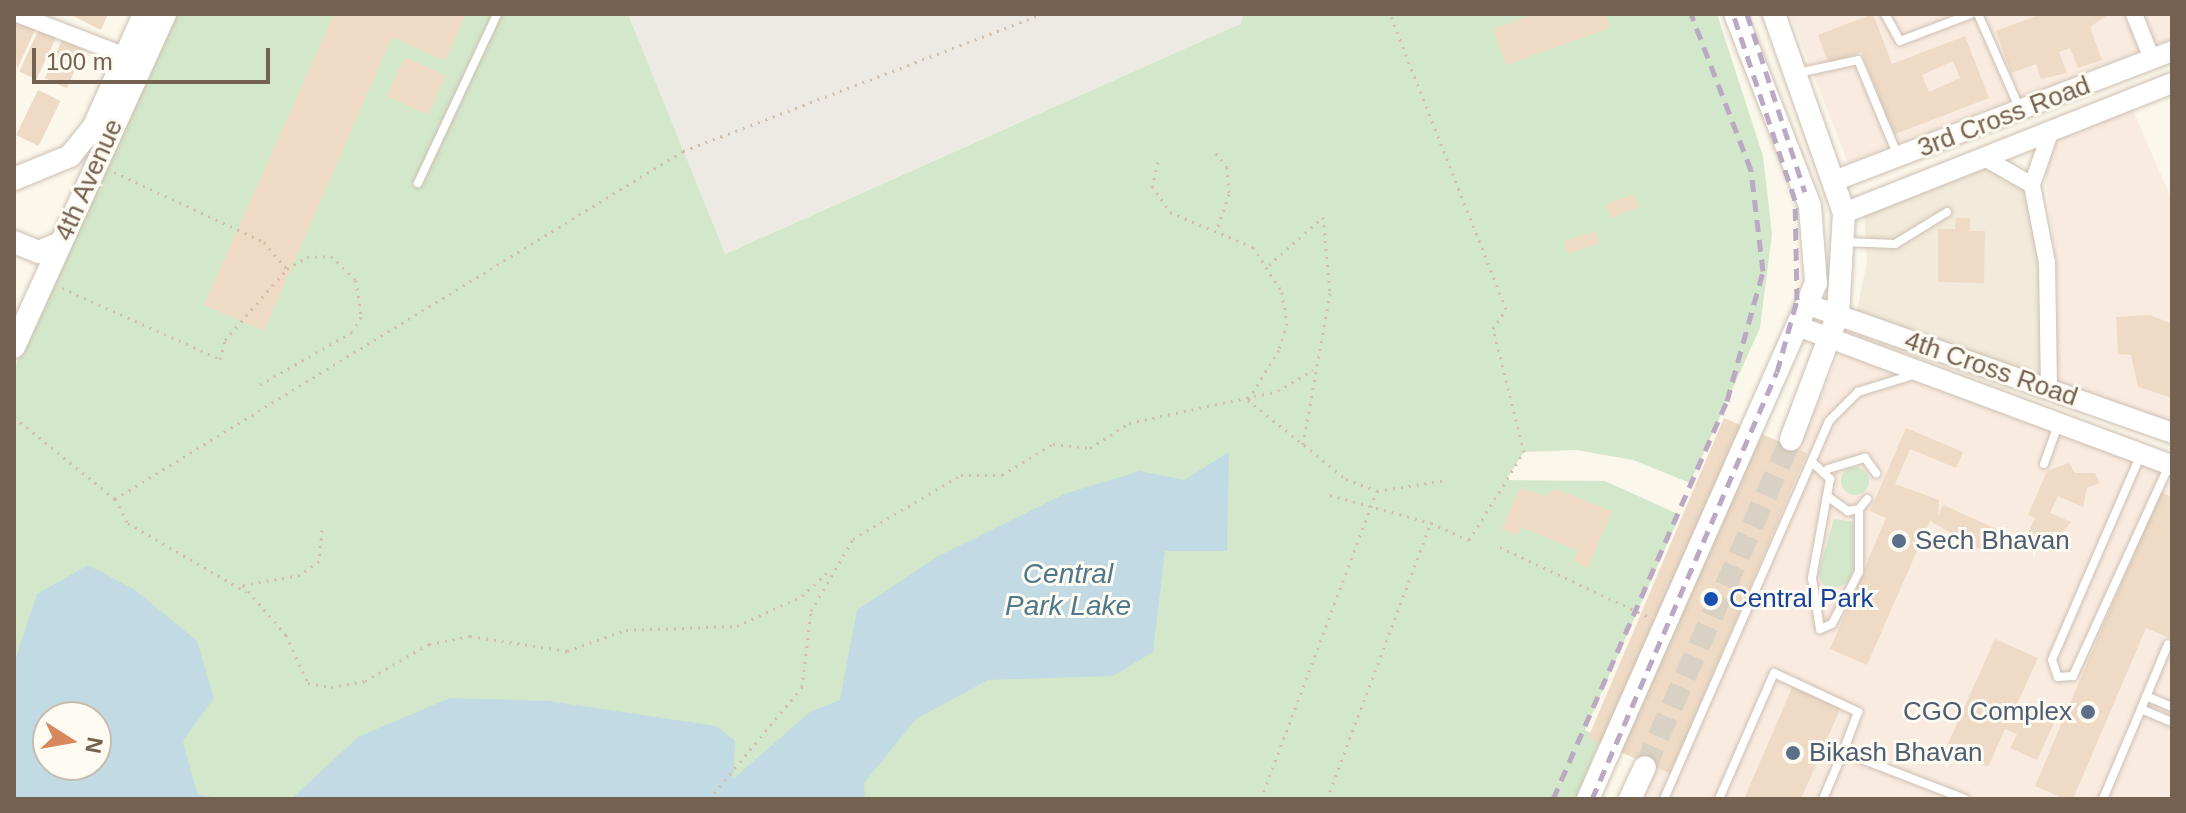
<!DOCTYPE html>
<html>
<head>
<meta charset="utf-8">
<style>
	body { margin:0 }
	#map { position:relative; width:2186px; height:813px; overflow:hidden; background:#fbf7eb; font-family:Arial,sans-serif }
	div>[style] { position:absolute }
	.residential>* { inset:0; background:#f2eada }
	.commercial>* { inset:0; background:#faebe0 }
	.industrial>* { inset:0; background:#ede9e3 }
	.green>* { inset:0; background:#d3e8ca }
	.round { border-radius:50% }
	.water>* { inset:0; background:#c1dae3 }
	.building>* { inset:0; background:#eedac5; transform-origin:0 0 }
	.secondary-tunnel>* { height:22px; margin-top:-11px; transform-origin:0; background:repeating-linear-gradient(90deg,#d9d2c4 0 22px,transparent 0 33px) }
	.path>* { height:3px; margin-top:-1.5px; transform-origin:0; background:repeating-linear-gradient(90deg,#d3bea8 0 2px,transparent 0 8px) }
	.roads { filter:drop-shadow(0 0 2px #ccc0b2) drop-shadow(0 0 2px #ccc0b2) }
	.service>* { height:8px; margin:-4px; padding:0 4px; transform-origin:4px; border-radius:4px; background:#fff }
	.minor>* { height:16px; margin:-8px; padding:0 8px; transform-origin:8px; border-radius:8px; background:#fff }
	.tertiary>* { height:20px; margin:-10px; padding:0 10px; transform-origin:10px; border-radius:10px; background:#fff }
	.secondary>* { height:22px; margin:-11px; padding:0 11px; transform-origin:11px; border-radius:11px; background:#fff }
	.rail>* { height:5px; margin-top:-2.5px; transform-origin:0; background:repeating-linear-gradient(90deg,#bba9c4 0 12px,transparent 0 20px) }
	.dots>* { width:22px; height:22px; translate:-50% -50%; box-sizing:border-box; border:4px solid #fdfaf1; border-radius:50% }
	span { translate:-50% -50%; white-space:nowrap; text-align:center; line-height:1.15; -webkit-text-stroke:6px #fdfaf1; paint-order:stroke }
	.street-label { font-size:26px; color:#746150 }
	.service-label { font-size:26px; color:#4e5e75 }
	.left { translate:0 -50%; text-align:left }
	.right { translate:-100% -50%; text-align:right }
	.transit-label { font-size:26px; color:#164399 }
	.water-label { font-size:28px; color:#4f798b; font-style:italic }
	.frame { position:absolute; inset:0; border:16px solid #746150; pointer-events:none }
	.north { position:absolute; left:32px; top:701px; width:80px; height:80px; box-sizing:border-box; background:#fdfaf1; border:2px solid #c6bdb1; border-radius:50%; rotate:101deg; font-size:22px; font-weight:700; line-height:32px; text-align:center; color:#746150 }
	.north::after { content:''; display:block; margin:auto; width:28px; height:36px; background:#d8885d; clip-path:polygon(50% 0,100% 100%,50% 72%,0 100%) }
	.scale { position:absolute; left:32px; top:48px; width:238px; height:36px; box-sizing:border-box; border:4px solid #746150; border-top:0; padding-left:10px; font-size:24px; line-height:28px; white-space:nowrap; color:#746150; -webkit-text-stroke:6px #fdfaf1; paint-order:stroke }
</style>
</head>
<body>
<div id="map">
	<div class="residential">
		<i style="clip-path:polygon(1988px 167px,2027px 187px,2042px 264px,2043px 378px,1856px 315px,1867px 262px,1864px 211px)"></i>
	</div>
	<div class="commercial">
		<i style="clip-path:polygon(1790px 14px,2172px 14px,2172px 39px,1848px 163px)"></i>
		<i style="clip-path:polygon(2131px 106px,2172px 200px,2172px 425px,2057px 384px,2057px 274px,2043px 158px,2055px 137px)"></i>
		<i style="clip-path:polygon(1841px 351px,2172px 471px,2172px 799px,1638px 799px)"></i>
	</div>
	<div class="industrial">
		<i style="clip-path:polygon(628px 14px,1244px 14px,1240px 24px,724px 254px)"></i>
	</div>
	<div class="green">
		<i style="clip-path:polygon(evenodd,172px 14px,628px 14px,725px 254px,1240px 24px,1244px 14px,1717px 14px,1763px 156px,1772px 234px,1760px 328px,1690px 483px,1633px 460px,1576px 450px,1524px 452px,1506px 480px,1605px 481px,1680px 515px,1585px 730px,1601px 738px,1576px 799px,14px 799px,14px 369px,172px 14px,48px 717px,96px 717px,96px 765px,48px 765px,48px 717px)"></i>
		<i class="round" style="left:1841px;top:467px;width:28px;height:28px"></i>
		<i style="clip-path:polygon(1834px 519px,1857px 522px,1858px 563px,1848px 582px,1827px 593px,1818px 574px)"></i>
	</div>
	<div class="water">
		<i style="clip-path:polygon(1229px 452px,1227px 551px,1165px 551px,1153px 652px,1113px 676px,988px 680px,916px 719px,864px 783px,865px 799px,291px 799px,358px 737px,450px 698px,549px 701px,716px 726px,735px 741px,733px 779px,810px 712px,840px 700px,857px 610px,937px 557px,1064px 494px,1140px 471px,1184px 480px)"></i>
		<i style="clip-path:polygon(evenodd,88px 565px,135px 590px,197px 641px,214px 698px,183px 741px,197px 794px,223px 799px,14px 799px,14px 664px,37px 594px,88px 565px,48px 717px,96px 717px,96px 765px,48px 765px,48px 717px)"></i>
	</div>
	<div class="building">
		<i style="clip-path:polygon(69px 14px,108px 14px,101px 30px)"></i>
		<i style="clip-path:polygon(334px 14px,466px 14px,445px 61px,392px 37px,264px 331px,204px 305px)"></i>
		<i style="clip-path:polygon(1535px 14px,1605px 14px,1610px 28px,1506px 65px,1493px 29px)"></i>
		<i style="clip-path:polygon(evenodd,1873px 14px,1892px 64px,1965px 36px,1989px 98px,1893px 135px,1862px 52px,1829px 64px,1818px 35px,1873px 14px,1953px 61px,1960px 78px,1929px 92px,1922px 75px,1953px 61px)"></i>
		<i style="clip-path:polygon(2042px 14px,2109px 14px,2090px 27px,2102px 60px,2078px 68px,2070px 48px,2059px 52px,2067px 73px,2041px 79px,2036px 64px,2011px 73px,1996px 31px)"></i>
		<i style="clip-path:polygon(18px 20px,36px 28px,17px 69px,14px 29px)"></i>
		<i style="left:39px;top:29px;width:19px;height:47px;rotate:25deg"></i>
		<i style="left:62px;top:40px;width:24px;height:42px;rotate:24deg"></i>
		<i style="left:405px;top:57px;width:45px;height:43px;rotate:25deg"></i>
		<i style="left:38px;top:90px;width:25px;height:50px;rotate:26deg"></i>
		<i style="left:1634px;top:194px;width:14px;height:30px;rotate:69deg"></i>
		<i style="clip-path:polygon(1956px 218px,1970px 218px,1970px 231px,1985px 231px,1984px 283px,1938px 282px,1938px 229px,1955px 229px)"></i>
		<i style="left:1595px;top:231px;width:13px;height:33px;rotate:72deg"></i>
		<i style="clip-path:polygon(2150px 315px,2172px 324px,2172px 398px,2138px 387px,2131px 355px,2118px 354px,2116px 317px)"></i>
		<i style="left:1724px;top:418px;width:90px;height:348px;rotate:23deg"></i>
		<i style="clip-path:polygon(1906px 428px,1963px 452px,1956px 468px,1910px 449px,1895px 484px,1939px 500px,1938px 516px,1943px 505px,1997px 529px,1987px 553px,1930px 521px,1867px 665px,1830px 649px,1886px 518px,1870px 511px)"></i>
		<i style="clip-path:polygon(2069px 463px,2075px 473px,2095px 473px,2100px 483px,2087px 488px,2083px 507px,2058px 496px,2050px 513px,2071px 522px,2048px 551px,2025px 541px,2035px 518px,2028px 515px,2047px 471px)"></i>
		<i style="clip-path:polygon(1520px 488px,1546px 496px,1555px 489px,1612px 511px,1588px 568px,1574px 561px,1577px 550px,1521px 527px,1518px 535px,1502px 529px)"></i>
		<i style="clip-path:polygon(2160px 492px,2172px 497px,2172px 639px,2146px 628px,2073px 799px,2065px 799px,2035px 786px)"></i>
		<i style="clip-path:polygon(1995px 639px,2038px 658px,2013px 713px,2024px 718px,2031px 702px,2058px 714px,2037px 760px,2010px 748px,2017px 734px,2005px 729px,1988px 767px,1946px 748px)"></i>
		<i style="clip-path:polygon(1793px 686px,1841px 707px,1801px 799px,1744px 799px)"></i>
	</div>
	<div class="secondary-tunnel">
		<i style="left:1645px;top:767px;width:359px;rotate:-66deg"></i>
	</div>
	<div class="path">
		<i style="left:1216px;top:153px;width:18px;rotate:52deg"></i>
		<i style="left:1227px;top:167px;width:27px;rotate:86deg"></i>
		<i style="left:1229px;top:194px;width:37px;rotate:109deg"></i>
		<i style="left:1158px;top:162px;width:25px;rotate:104deg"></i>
		<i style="left:1152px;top:186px;width:32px;rotate:55deg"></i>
		<i style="left:1170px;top:212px;width:90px;rotate:22.9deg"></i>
		<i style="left:1253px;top:247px;width:54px;rotate:57.2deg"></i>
		<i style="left:1282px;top:292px;width:31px;rotate:81deg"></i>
		<i style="left:1287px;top:323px;width:28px;rotate:107deg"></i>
		<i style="left:1279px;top:350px;width:59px;rotate:121.8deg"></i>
		<i style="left:1248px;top:400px;width:126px;rotate:38.9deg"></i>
		<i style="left:1346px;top:479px;width:33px;rotate:21deg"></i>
		<i style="left:1377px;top:491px;width:71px;rotate:-8.9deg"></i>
		<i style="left:114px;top:172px;width:166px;rotate:25deg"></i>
		<i style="left:264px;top:242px;width:34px;rotate:50deg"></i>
		<i style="left:1269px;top:265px;width:72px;rotate:-41.6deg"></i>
		<i style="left:1323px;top:217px;width:76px;rotate:84.7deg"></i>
		<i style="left:1330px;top:293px;width:154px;rotate:100.1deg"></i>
		<i style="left:62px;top:288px;width:173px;rotate:24.2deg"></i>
		<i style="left:220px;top:359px;width:20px;rotate:-75deg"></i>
		<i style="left:225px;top:340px;width:94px;rotate:-48.9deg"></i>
		<i style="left:287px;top:269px;width:23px;rotate:-31deg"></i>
		<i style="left:307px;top:257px;width:24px;rotate:-2deg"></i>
		<i style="left:331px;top:256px;width:35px;rotate:44deg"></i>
		<i style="left:356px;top:280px;width:37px;rotate:82deg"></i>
		<i style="left:361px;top:317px;width:17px;rotate:121deg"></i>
		<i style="left:352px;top:332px;width:111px;rotate:150.2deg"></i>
		<i style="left:14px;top:417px;width:130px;rotate:39.1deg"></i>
		<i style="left:115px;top:499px;width:666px;rotate:-31.49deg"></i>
		<i style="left:683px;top:151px;width:383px;rotate:-20.9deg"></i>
		<i style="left:1330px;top:495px;width:105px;rotate:15.5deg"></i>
		<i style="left:115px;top:499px;width:27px;rotate:62deg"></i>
		<i style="left:128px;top:523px;width:137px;rotate:30.3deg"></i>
		<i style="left:322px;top:530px;width:31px;rotate:96deg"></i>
		<i style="left:319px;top:561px;width:24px;rotate:144deg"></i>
		<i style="left:300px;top:575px;width:58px;rotate:170deg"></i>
		<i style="left:243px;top:585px;width:66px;rotate:49.3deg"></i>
		<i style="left:286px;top:635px;width:53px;rotate:65.4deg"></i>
		<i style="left:308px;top:683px;width:23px;rotate:10deg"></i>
		<i style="left:331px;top:687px;width:35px;rotate:-10deg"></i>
		<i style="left:365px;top:681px;width:74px;rotate:-30deg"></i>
		<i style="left:429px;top:644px;width:42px;rotate:-11deg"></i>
		<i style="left:470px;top:636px;width:98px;rotate:8.8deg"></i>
		<i style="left:567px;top:651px;width:63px;rotate:-19.6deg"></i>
		<i style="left:626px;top:630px;width:111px;rotate:-2.1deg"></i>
		<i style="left:737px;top:626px;width:72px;rotate:-24.8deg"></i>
		<i style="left:802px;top:596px;width:38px;rotate:-43deg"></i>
		<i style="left:1500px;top:547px;width:165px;rotate:25.2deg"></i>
		<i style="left:709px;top:799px;width:146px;rotate:-50.3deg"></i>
		<i style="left:802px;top:687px;width:77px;rotate:-83.2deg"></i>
		<i style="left:811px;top:611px;width:83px;rotate:-59.7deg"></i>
		<i style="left:853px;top:539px;width:126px;rotate:-30.7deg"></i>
		<i style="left:961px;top:475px;width:41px"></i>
		<i style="left:1002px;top:475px;width:60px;rotate:-31.3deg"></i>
		<i style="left:1053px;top:444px;width:37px;rotate:6deg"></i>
		<i style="left:1090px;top:448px;width:46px;rotate:-32.7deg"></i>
		<i style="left:1129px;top:423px;width:152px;rotate:-12.1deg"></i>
		<i style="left:1278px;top:391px;width:41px;rotate:-31deg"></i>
		<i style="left:1261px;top:799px;width:329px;rotate:-69.4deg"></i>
		<i style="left:1327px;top:799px;width:295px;rotate:-69.4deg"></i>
		<i style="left:1431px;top:523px;width:42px;rotate:24.1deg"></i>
		<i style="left:1469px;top:540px;width:104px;rotate:-58deg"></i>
		<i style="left:1524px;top:452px;width:127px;rotate:-104.1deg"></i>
		<i style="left:1493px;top:329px;width:24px;rotate:-57deg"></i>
		<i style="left:1506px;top:309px;width:317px;rotate:-111.5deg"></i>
	</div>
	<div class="roads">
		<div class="service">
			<i style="left:1885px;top:14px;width:31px;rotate:61deg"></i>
			<i style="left:1900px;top:41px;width:76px;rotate:-20.8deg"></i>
			<i style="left:1978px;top:14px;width:102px;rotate:66.2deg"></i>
			<i style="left:1798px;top:73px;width:61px;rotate:-12.2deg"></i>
			<i style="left:1858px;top:60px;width:104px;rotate:67.4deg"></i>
			<i style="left:418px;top:183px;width:187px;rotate:-64.9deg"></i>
			<i style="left:1845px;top:242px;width:50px;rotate:2.3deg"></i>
			<i style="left:1895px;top:244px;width:61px;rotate:-31.6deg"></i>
			<i style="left:2141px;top:454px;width:224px;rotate:113.4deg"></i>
			<i style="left:2052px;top:660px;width:18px;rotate:71deg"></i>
			<i style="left:2058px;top:677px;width:15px;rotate:-4deg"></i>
			<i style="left:2073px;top:676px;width:232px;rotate:-65.5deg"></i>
			<i style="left:1812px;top:462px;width:25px;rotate:43deg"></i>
			<i style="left:1830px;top:479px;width:101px;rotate:100.3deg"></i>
			<i style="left:1812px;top:578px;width:52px;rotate:81.1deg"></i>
			<i style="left:1820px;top:629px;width:13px;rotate:-23deg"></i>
			<i style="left:1832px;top:624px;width:59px;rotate:-62.6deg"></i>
			<i style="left:1859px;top:572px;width:63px;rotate:-90deg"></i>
			<i style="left:1859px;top:509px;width:13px;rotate:-51deg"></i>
			<i style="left:2044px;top:464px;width:41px;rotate:-70.3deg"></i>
			<i style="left:1828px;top:469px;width:39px;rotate:-17deg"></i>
			<i style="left:1865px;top:458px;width:19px;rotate:54deg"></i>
			<i style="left:1827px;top:496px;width:26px;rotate:36deg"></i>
			<i style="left:1848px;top:511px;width:11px;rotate:-10deg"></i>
			<i style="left:2146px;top:696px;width:28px;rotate:23deg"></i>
			<i style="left:2141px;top:709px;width:70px;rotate:-67.4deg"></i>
			<i style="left:1664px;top:799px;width:412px;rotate:-66.4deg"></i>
			<i style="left:1829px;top:421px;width:41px;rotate:-45deg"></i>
			<i style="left:1858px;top:392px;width:58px;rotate:-17.2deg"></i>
			<i style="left:1719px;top:799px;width:137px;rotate:-66.4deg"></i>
			<i style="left:1774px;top:673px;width:93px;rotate:24.9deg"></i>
			<i style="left:1858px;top:712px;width:43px;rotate:110.6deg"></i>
			<i style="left:1823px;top:799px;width:51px;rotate:-66.9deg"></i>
			<i style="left:1843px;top:752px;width:131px;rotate:21.1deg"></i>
			<i style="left:2103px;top:799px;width:98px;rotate:-67.1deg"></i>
			<i style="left:2141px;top:709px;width:34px;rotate:23deg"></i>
		</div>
		<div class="minor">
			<i style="left:17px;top:14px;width:117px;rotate:21.1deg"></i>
			<i style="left:2134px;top:14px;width:48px;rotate:68.2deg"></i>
			<i style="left:1983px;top:157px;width:56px;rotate:29.7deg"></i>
			<i style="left:2049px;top:389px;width:126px;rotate:-90.9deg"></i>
			<i style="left:2047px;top:263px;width:79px;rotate:-100.9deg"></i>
			<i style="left:2032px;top:185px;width:58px;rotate:-70.9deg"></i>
		</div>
		<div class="tertiary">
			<i style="left:1834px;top:181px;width:362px;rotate:-21deg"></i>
			<i style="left:1844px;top:213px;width:353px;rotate:-21.6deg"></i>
			<i style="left:1809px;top:305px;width:385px;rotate:19.4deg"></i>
			<i style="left:1800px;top:327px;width:397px;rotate:20.4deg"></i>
		</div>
		<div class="secondary">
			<i style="left:1774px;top:14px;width:211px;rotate:70.6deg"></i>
			<i style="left:1844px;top:213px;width:101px;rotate:93.4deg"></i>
			<i style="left:1838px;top:314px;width:134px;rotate:110.6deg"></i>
			<i style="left:14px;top:179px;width:61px;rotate:-22.3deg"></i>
			<i style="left:70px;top:156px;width:38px;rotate:-51deg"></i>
			<i style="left:94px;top:126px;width:123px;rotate:-65.9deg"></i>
			<i style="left:14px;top:242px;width:27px;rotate:22deg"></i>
			<i style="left:39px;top:252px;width:23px;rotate:-23deg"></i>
			<i style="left:14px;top:347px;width:366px;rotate:-65.6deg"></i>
			<i style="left:1588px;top:799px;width:564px;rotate:-66.16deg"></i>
			<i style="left:1816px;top:283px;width:77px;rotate:-94.5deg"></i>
			<i style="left:1810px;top:206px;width:206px;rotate:-111.3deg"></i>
			<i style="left:1630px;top:799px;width:35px;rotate:-65deg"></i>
		</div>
	</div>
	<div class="rail">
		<i style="left:1747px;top:14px;width:187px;rotate:72deg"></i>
		<i style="left:1553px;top:799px;width:434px;rotate:-66.4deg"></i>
		<i style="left:1727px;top:401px;width:135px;rotate:-74.5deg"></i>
		<i style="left:1763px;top:271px;width:102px;rotate:-96.8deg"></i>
		<i style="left:1751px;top:170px;width:167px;rotate:-111deg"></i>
		<i style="left:1592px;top:799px;width:465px;rotate:-66.6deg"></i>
		<i style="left:1777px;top:372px;width:75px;rotate:-74.5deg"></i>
		<i style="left:1797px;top:300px;width:100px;rotate:-91.1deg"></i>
		<i style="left:1795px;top:200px;width:196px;rotate:-108.4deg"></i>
	</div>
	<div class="dots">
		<i style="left:1899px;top:541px;background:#5c6f8a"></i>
		<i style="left:1711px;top:599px;background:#1a4fb4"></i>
		<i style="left:2088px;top:712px;background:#5c6f8a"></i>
		<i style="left:1793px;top:753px;background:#5c6f8a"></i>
	</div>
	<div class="street-label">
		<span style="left:2004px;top:117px;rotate:-21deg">3rd Cross Road</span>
		<span style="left:89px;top:180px;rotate:-66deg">4th Avenue</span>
		<span style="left:1991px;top:369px;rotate:19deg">4th Cross Road</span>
	</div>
	<div class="service-label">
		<span class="left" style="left:1915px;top:541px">Sech Bhavan</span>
		<span class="right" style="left:2072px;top:712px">CGO Complex</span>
		<span class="left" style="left:1809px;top:753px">Bikash Bhavan</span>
	</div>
	<div class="transit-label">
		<span class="left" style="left:1729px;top:599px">Central Park</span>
	</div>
	<div class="water-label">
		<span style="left:1068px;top:590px">Central<br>Park Lake</span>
	</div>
	<div class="frame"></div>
	<div class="north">N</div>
	<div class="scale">100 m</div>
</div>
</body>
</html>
